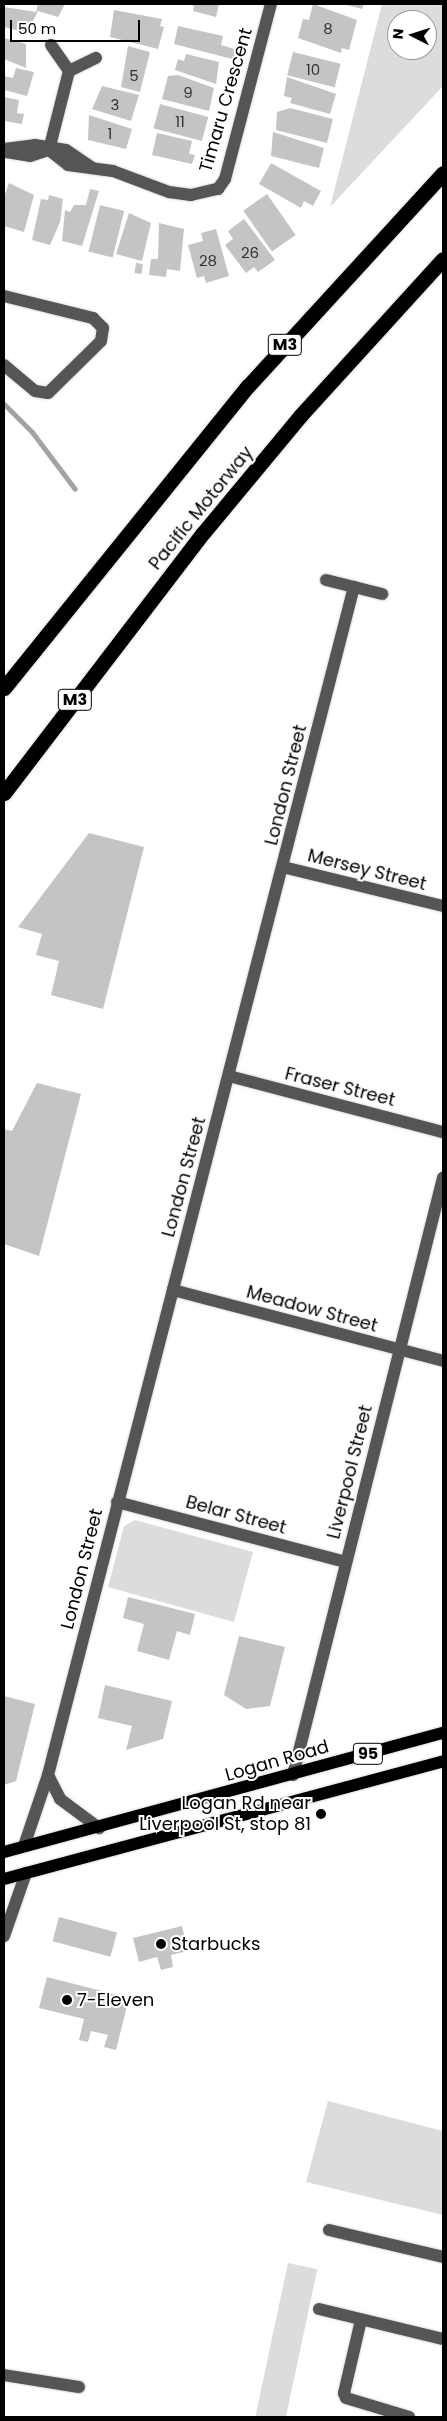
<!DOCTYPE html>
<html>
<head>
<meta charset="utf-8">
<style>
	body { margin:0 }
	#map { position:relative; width:447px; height:2421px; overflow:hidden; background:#fff; font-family:Poppins,sans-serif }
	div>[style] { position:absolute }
	.green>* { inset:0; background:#dcdcdc; transform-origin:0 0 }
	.stream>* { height:5px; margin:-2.5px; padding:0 2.5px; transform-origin:2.5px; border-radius:2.5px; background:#a3a3a3 }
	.building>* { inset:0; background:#c4c4c4; transform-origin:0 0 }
	.roads { filter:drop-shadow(0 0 1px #dbdbdb) drop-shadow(0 0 1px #dbdbdb) }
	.minor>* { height:12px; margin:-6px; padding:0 6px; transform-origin:6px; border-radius:6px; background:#555 }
	.major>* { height:12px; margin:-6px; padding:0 6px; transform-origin:6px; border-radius:6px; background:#000 }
	.highway>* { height:15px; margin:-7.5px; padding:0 7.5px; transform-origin:7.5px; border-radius:7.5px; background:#000 }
	.dots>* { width:14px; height:14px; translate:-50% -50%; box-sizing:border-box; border:2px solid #fff; border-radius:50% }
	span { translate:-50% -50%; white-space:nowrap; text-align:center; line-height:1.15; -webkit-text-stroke:4px #fff; paint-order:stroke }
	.number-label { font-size:15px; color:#313131 }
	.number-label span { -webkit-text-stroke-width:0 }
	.shield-label span { padding:1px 4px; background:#fff; border:1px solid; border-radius:4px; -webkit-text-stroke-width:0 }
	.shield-label { font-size:16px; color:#000; font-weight:700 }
	.street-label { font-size:18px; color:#000 }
	.poi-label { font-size:18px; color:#000 }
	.right { translate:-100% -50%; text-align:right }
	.left { translate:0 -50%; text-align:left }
	.frame { position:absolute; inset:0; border:5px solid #000; pointer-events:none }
	.north { position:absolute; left:387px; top:10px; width:50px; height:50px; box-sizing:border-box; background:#fff; border:1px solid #999; border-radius:50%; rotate:275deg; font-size:14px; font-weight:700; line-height:20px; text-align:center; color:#000 }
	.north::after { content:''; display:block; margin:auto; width:18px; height:22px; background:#000; clip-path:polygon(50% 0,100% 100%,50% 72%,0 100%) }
	.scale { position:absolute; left:10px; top:20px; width:130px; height:22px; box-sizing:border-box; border:2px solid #000; border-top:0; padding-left:6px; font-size:15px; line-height:18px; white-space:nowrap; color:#000; -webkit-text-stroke:4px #fff; paint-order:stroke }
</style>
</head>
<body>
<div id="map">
	<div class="green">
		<i style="clip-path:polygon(evenodd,382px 4px,443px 4px,443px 86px,330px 207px,382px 4px,397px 20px,427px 20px,427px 50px,397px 50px,397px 20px)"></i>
		<i style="clip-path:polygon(135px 1520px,253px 1552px,234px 1622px,108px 1587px,124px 1526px)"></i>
		<i style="clip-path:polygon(328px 2101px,443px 2131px,443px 2215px,306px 2182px)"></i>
		<i style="left:288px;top:2263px;width:30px;height:159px;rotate:12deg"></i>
	</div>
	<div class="stream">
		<i style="left:4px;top:404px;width:40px;rotate:45deg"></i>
		<i style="left:32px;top:432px;width:71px;rotate:53deg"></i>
	</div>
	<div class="building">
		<i style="clip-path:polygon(38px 4px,65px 4px,58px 17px,38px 11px,27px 33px,4px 27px,4px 7px,36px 12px)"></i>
		<i style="clip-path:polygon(189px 4px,219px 4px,216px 17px,193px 11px,194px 6px)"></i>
		<i style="clip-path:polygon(313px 4px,357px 20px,349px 50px,342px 48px,341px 53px,298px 38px,303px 19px,309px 20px)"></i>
		<i style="clip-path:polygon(343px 4px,364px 4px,362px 9px)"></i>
		<i style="clip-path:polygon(114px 10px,162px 19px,160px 26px,164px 27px,158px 49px,110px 37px)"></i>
		<i style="clip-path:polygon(178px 26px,223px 36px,221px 45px,238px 50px,236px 60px,174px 44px)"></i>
		<i style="clip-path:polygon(4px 38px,26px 44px,26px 68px,4px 59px)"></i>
		<i style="clip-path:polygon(128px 46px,150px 52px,140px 92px,121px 87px)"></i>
		<i style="left:293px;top:52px;width:49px;height:24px;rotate:14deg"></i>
		<i style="clip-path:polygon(186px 54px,219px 62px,216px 84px,175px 70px,178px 59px,184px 61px)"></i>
		<i style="clip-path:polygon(16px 68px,34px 72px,27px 96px,4px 90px,4px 76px,13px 78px)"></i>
		<i style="clip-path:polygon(178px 75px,214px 88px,209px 111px,162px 99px,168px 76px)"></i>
		<i style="clip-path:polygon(287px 77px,336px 94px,330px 114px,290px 103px,292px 98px,284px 96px)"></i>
		<i style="clip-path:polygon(102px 86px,139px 95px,131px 121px,92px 109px)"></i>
		<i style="clip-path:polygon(4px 97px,19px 100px,17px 113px,24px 114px,22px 124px,4px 121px)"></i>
		<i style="left:160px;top:104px;width:50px;height:25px;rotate:15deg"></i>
		<i style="clip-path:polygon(290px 108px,333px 119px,327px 143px,276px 130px,277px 112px)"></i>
		<i style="clip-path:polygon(89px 115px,132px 129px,126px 149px,88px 140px)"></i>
		<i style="clip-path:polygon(273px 132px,324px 148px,319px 168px,271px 156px)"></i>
		<i style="clip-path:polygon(157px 133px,192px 141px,189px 154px,195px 155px,192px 164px,152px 155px)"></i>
		<i style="clip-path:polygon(271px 163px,321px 191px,313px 206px,304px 201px,301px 208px,259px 184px)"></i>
		<i style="clip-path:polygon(9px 183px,34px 195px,24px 232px,4px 226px,4px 197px)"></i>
		<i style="clip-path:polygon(90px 189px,99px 191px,82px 246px,62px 241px,65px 210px,70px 212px,74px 205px,86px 205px)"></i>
		<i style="left:267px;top:194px;width:50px;height:29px;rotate:55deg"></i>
		<i style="clip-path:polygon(49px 195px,63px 199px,60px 222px,50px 245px,32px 240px,41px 199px,48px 200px)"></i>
		<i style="left:100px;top:205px;width:25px;height:48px;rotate:14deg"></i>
		<i style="clip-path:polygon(129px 213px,151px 223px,142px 261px,116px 254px)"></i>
		<i style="clip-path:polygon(244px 219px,275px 260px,258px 272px,254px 267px,246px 273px,225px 245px,233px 239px,228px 231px)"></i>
		<i style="clip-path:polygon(159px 223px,184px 229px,180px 271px,167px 269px,166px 277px,149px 275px,151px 259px,158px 259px)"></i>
		<i style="clip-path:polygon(216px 229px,229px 276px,206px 283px,204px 276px,197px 278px,188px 245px,203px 241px,201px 233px)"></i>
		<i style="left:136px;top:263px;width:7px;height:10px;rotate:8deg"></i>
		<i style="clip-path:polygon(89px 833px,144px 847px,103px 1009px,51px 995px,59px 961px,36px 955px,42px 934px,18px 927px)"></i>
		<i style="clip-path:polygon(37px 1083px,81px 1094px,39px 1256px,4px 1244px,4px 1129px,12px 1131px)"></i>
		<i style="clip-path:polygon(128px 1597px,195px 1614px,190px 1635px,177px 1631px,169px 1660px,137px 1651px,144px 1624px,123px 1618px)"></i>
		<i style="clip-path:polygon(239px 1636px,285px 1647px,270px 1706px,246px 1709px,224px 1695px)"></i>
		<i style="clip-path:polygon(105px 1685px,172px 1701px,163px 1739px,126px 1750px,132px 1726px,98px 1718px)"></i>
		<i style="clip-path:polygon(4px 1696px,35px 1704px,16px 1781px,4px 1785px)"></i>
		<i style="left:59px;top:1917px;width:60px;height:25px;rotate:15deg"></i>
		<i style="clip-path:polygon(182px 1926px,188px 1951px,171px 1955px,173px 1967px,161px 1970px,157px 1957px,139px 1962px,133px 1938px)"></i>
		<i style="clip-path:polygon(47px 1977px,129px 1998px,116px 2050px,104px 2047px,108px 2035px,91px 2031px,88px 2042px,79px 2040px,84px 2019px,39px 2008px)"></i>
	</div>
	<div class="roads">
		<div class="minor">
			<i style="left:51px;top:45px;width:32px;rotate:55deg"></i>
			<i style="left:69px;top:71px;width:30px;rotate:-26deg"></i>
			<i style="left:4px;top:149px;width:31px;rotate:-7deg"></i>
			<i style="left:35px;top:145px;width:31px;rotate:9deg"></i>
			<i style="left:66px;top:150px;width:32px;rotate:34deg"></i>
			<i style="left:49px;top:150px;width:24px;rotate:38deg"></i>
			<i style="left:68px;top:165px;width:45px;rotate:7.6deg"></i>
			<i style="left:113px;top:171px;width:60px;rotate:20.6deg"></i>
			<i style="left:169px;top:192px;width:22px;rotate:8deg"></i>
			<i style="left:191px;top:195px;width:28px;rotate:-13deg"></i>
			<i style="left:218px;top:189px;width:12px;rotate:-55deg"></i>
			<i style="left:225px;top:179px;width:181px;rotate:-75.3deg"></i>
			<i style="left:49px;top:150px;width:81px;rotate:-75.8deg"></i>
			<i style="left:6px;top:152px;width:24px;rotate:9deg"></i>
			<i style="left:30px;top:156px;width:20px;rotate:-18deg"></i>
			<i style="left:4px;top:296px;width:92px;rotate:13.9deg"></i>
			<i style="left:93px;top:318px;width:14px;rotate:45deg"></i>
			<i style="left:103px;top:328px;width:13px;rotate:99deg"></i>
			<i style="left:101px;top:341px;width:74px;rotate:135.5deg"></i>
			<i style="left:48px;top:393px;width:13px;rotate:-171deg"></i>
			<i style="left:35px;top:391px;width:40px;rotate:-140deg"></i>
			<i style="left:326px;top:580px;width:58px;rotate:14deg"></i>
			<i style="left:283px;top:867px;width:165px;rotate:13.7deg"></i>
			<i style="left:229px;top:1076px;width:221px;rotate:14.7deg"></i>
			<i style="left:173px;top:1290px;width:279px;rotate:14.7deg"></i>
			<i style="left:117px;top:1502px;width:236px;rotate:14.7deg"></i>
			<i style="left:48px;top:1775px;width:27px;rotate:63deg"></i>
			<i style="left:60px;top:1799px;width:49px;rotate:36.6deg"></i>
			<i style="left:293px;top:1775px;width:616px;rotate:-75.9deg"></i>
			<i style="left:24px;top:1846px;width:75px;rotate:-71.3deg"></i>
			<i style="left:48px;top:1775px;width:1227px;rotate:-75.56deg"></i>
			<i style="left:4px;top:1936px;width:67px;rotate:-70.8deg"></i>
			<i style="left:329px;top:2230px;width:117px;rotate:13.3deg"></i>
			<i style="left:319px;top:2309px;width:128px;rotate:13.6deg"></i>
			<i style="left:361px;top:2320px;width:75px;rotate:103.1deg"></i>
			<i style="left:344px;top:2393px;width:5px;rotate:68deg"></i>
			<i style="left:346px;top:2398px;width:66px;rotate:16.8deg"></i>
			<i style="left:4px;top:2375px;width:76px;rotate:9.1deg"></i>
		</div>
		<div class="major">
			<i style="left:4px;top:1852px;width:455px;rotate:-15.2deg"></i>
			<i style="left:4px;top:1879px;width:455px;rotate:-15deg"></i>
		</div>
		<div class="highway">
			<i style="left:4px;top:688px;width:388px;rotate:-51.1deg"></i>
			<i style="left:248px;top:386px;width:289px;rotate:-47.5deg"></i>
			<i style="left:4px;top:793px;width:327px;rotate:-52.6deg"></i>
			<i style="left:203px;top:533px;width:152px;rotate:-50.3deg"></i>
			<i style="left:300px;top:416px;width:212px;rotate:-47.7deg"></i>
		</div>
	</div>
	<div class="dots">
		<i style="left:321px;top:1814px;background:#000"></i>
		<i style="left:161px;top:1944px;background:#000"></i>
		<i style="left:67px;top:2000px;background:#000"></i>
	</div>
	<div class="number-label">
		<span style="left:328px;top:29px">8</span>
		<span style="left:313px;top:70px">10</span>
		<span style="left:134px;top:76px">5</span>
		<span style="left:188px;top:93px">9</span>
		<span style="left:115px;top:105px">3</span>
		<span style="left:180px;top:122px">11</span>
		<span style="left:110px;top:134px">1</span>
		<span style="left:250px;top:253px">26</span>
		<span style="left:208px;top:261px">28</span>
	</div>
	<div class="shield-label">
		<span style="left:285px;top:345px">M3</span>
		<span style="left:75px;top:700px">M3</span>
		<span style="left:368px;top:1754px">95</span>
	</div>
	<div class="street-label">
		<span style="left:226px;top:100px;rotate:-74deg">Timaru Crescent</span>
		<span style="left:201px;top:508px;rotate:-51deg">Pacific Motorway</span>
		<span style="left:286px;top:785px;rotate:-76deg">London Street</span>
		<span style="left:367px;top:870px;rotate:14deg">Mersey Street</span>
		<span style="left:340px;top:1087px;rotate:14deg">Fraser Street</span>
		<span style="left:184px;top:1177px;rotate:-75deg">London Street</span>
		<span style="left:312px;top:1309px;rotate:15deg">Meadow Street</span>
		<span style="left:350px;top:1472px;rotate:-76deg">Liverpool Street</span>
		<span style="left:236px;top:1515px;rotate:15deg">Belar Street</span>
		<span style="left:82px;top:1569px;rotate:-76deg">London Street</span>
		<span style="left:277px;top:1761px;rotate:-16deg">Logan Road</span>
	</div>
	<div class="poi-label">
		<span class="right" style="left:311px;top:1814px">Logan Rd near<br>Liverpool St, stop 81</span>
		<span class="left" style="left:171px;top:1944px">Starbucks</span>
		<span class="left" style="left:77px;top:2000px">7-Eleven</span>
	</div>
	<div class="frame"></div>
	<div class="north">N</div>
	<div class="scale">50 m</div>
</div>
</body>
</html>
